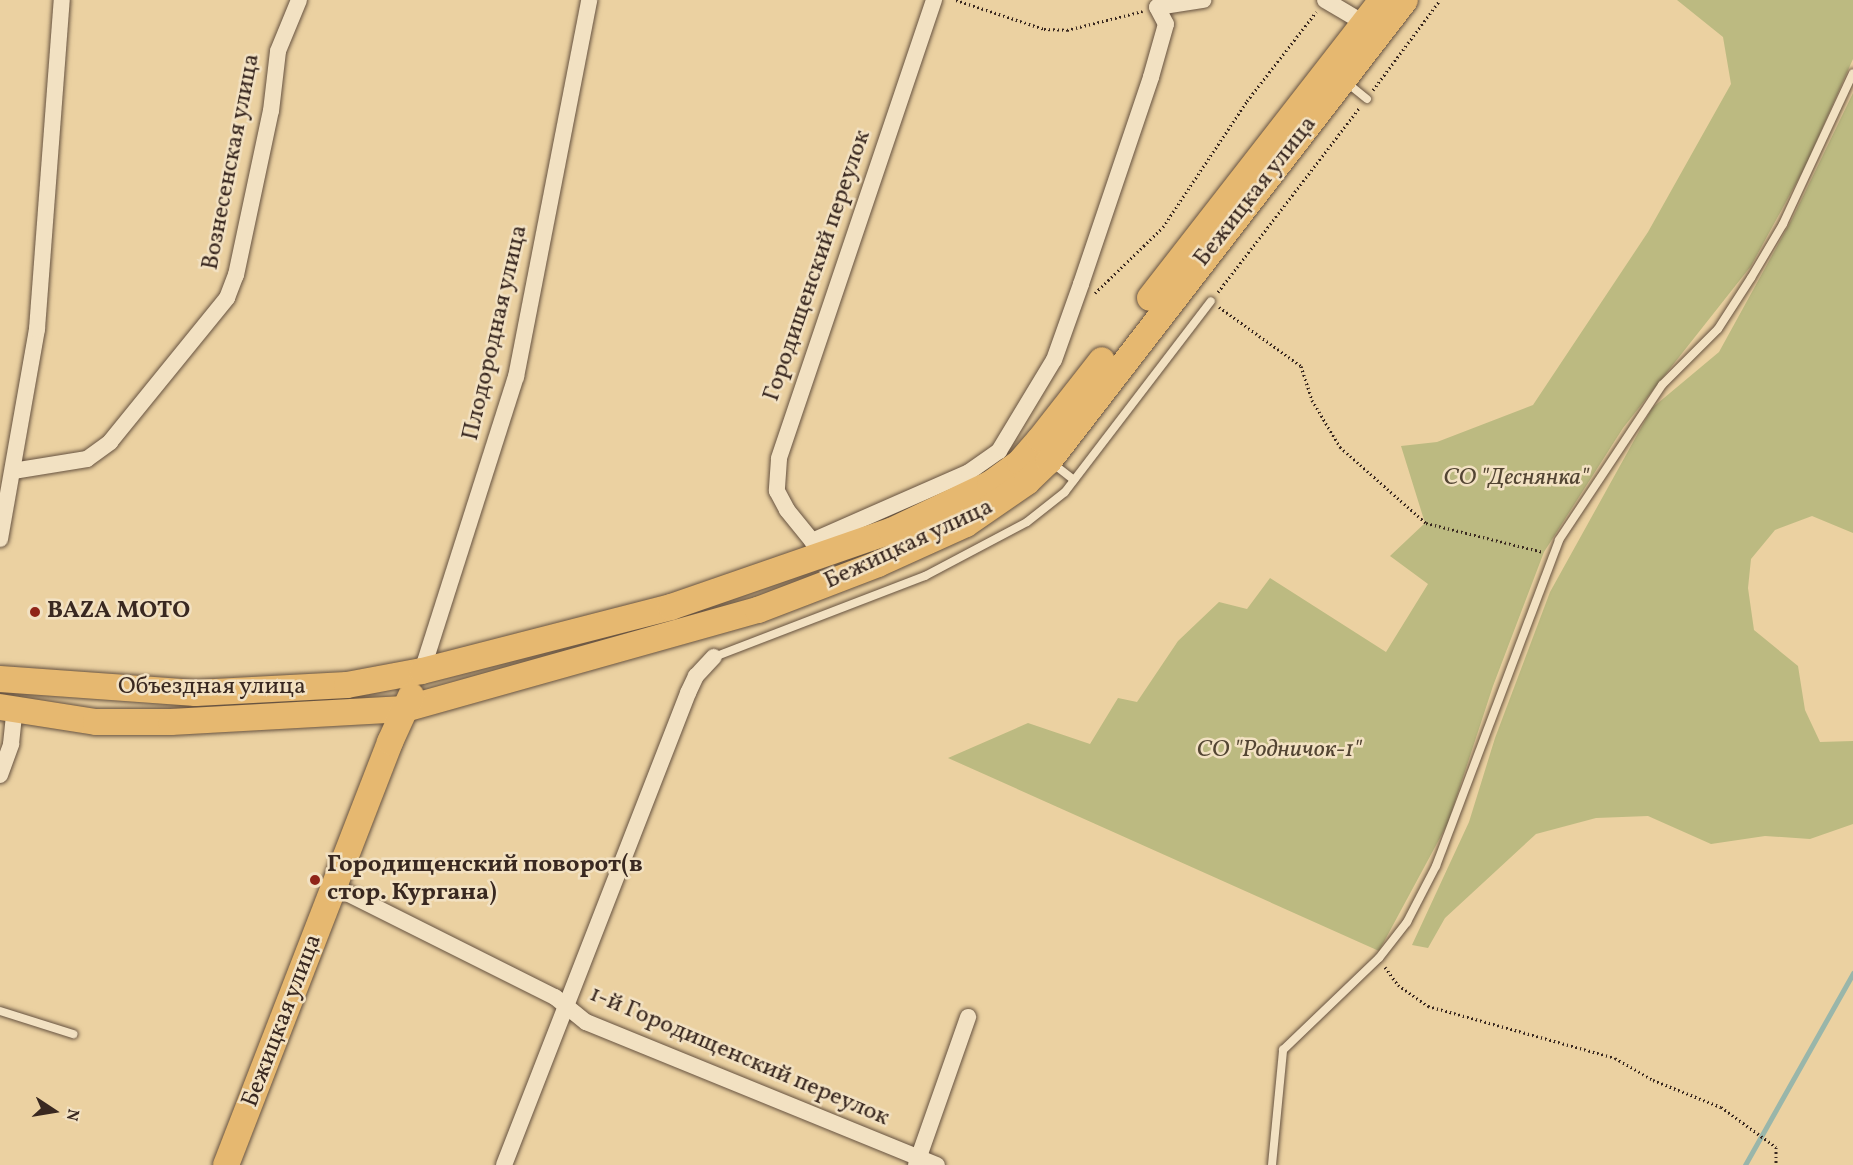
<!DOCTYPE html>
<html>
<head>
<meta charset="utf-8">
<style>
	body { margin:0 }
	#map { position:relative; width:1853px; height:1165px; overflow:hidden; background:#ebd1a1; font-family:Vollkorn,serif }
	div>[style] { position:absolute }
	.green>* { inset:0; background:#bcba81 }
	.stream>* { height:4.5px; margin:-2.25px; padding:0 2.25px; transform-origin:2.25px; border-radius:2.25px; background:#99b6aa }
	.path>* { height:3px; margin-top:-1.5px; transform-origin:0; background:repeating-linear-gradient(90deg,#392820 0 1.5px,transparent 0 4.5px) }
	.roads { filter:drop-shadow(0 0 2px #665240) drop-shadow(0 0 2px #665240) }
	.lane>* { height:8px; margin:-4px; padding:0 4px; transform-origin:4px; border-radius:4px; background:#f2e1c2 }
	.street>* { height:16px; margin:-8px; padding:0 8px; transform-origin:8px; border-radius:8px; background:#f2e1c2 }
	.primary>* { height:26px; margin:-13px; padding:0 13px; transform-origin:13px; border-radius:13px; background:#e6b870 }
	.dots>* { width:16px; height:16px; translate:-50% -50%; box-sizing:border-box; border:3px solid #f2e1c2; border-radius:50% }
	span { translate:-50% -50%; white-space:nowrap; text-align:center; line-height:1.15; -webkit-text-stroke:5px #f2e1c2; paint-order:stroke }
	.street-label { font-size:24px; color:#392820 }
	.park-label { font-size:24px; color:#534533; font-style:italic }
	.poi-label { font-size:24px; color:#392820; font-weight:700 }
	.left { translate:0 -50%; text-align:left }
	.north { position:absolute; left:24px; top:1081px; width:60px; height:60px; -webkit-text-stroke:4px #f2e1c2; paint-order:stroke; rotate:102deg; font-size:16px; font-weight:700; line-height:24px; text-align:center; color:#392820 }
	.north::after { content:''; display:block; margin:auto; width:21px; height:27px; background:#392820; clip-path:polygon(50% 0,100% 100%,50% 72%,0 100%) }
</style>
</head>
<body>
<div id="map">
	<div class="green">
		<i style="clip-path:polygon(1677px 0,1853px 0,1853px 59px,1805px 167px,1751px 266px,1623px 428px,1544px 552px,1493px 686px,1448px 823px,1379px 951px,948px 758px,1028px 723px,1090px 744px,1118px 698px,1137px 702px,1178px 641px,1219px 602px,1247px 609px,1270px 578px,1386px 652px,1428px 584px,1390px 556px,1425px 523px,1401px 446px,1437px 442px,1533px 405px,1648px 232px,1731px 84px,1723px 37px)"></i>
		<i style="clip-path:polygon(1853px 93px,1853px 533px,1812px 516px,1775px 530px,1751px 559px,1748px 588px,1754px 630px,1798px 666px,1805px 710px,1820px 742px,1853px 741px,1853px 824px,1810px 839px,1765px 836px,1711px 844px,1648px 816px,1596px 818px,1536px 834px,1445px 918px,1428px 948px,1412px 945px,1469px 822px,1495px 738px,1550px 592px,1652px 408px,1719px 352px,1792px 219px)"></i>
	</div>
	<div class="stream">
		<i style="left:1745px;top:1165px;width:220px;rotate:-60.6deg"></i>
	</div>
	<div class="path">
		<i style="left:956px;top:0;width:93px;rotate:18.2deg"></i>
		<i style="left:1044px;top:29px;width:23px;rotate:2deg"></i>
		<i style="left:1067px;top:30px;width:78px;rotate:-14deg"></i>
		<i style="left:1373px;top:90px;width:112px;rotate:-53.3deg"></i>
		<i style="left:1218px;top:292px;width:233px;rotate:-52.5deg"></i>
		<i style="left:1095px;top:293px;width:95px;rotate:-44.1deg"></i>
		<i style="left:1163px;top:227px;width:151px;rotate:-56.3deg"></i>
		<i style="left:1247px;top:101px;width:113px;rotate:-52.2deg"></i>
		<i style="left:1219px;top:307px;width:101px;rotate:35.7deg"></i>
		<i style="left:1301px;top:366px;width:36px;rotate:72deg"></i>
		<i style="left:1312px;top:400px;width:55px;rotate:59.2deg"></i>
		<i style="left:1340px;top:447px;width:115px;rotate:41.5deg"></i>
		<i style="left:1426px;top:523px;width:121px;rotate:13.9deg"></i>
		<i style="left:1385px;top:967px;width:22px;rotate:54deg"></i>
		<i style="left:1398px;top:985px;width:37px;rotate:35deg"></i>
		<i style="left:1428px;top:1006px;width:194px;rotate:15.5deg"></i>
		<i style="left:1615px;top:1058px;width:44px;rotate:30.1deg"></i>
		<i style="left:1653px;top:1080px;width:73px;rotate:21.7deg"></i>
		<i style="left:1721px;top:1107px;width:68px;rotate:36deg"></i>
		<i style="left:1776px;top:1147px;width:18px;rotate:90deg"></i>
	</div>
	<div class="roads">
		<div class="lane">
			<i style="left:1346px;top:82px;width:27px;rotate:39deg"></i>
			<i style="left:1051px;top:462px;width:29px;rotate:38deg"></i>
			<i style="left:714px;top:657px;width:226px;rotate:-21deg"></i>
			<i style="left:925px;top:576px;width:115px;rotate:-27.9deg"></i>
			<i style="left:1027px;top:522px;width:48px;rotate:-38.3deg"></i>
			<i style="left:1065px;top:492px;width:240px;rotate:-52.6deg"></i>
			<i style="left:0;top:1011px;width:77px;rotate:17.5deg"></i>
			<i style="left:1272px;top:1165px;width:116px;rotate:-84.5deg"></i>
			<i style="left:1283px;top:1050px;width:133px;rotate:-43.8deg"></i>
			<i style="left:1379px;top:958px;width:46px;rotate:-52.1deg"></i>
			<i style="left:1407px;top:922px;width:63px;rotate:-62.6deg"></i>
			<i style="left:1436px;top:866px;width:348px;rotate:-69.3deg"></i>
			<i style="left:1559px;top:540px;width:186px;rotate:-56.4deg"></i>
			<i style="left:1662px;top:385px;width:79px;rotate:-45deg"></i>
			<i style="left:1718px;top:329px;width:61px;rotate:-57.1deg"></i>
			<i style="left:1751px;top:278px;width:63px;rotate:-59.3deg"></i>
			<i style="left:1783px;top:224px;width:166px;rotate:-65.1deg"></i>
		</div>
		<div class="street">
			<i style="left:934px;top:0;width:484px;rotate:108.7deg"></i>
			<i style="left:779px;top:459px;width:32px;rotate:94deg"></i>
			<i style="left:777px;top:491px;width:21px;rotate:62deg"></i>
			<i style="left:787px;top:510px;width:40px;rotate:51deg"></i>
			<i style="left:812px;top:541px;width:171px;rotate:-23.7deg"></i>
			<i style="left:969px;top:472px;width:37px;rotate:-35deg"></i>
			<i style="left:999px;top:451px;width:106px;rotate:-58.9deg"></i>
			<i style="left:1054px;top:360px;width:81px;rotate:-70.4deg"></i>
			<i style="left:1081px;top:284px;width:219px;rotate:-71.3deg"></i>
			<i style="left:1151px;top:77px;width:55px;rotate:-74.2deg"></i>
			<i style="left:1166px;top:24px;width:19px;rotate:-118deg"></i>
			<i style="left:1157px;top:7px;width:47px;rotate:-8.7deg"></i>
			<i style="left:1325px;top:0;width:45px;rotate:30.5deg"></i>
			<i style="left:13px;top:471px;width:75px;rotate:-9.2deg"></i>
			<i style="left:87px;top:459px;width:29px;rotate:-36deg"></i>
			<i style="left:110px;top:442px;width:186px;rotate:-50.9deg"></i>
			<i style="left:227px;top:298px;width:25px;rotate:-69deg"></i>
			<i style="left:236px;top:275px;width:168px;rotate:-78deg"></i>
			<i style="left:271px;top:111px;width:60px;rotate:-83.3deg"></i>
			<i style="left:278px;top:51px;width:55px;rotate:-67.6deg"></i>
			<i style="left:0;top:539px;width:213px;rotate:-80deg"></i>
			<i style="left:37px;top:329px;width:330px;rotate:-85.7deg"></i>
			<i style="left:422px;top:671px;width:309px;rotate:-72.3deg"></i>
			<i style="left:516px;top:377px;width:384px;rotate:-79deg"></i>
			<i style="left:0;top:775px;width:33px;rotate:-70deg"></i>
			<i style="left:11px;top:744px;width:36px;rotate:-84deg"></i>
			<i style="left:335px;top:887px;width:246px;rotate:26.6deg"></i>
			<i style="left:555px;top:997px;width:40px;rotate:39deg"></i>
			<i style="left:586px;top:1022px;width:379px;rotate:22.2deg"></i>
			<i style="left:504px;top:1165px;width:507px;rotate:-68.7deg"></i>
			<i style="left:688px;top:693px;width:19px;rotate:-65deg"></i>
			<i style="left:696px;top:676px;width:26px;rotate:-47deg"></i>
			<i style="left:916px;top:1165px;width:157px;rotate:-70.6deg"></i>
		</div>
		<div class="primary">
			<i style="left:1150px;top:298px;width:378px;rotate:-52.1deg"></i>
			<i style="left:0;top:679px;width:196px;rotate:4.1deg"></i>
			<i style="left:196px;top:693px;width:151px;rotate:-3deg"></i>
			<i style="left:347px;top:685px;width:76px;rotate:-10.6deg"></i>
			<i style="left:422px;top:671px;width:257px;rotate:-14.4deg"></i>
			<i style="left:671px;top:607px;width:233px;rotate:-19.1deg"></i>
			<i style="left:891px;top:531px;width:110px;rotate:-25.4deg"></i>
			<i style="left:990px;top:484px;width:37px;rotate:-36deg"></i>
			<i style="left:1020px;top:462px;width:30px;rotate:-49deg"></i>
			<i style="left:1040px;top:439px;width:100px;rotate:-51.9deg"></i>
			<i style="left:0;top:707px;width:97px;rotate:8.9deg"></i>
			<i style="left:96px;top:722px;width:75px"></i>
			<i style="left:171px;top:722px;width:234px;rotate:-3.2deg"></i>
			<i style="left:405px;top:709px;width:367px;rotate:-15.7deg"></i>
			<i style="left:758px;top:610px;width:129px;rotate:-21deg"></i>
			<i style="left:878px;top:564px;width:97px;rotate:-24.4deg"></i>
			<i style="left:966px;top:524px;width:74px;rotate:-34.5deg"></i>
			<i style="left:1027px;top:482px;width:30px;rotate:-44deg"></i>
			<i style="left:1049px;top:461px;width:582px;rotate:-52.32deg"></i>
			<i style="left:226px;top:1165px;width:454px;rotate:-68.8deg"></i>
			<i style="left:390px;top:742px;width:51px;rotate:-65.5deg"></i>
		</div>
	</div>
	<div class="dots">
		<i style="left:35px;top:612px;background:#8f2418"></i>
		<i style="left:315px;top:880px;background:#8f2418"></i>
	</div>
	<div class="street-label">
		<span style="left:232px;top:162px;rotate:-79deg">Вознесенская улица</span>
		<span style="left:1256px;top:192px;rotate:-52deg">Бежицкая улица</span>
		<span style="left:818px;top:266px;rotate:-71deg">Городищенский переулок</span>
		<span style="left:496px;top:333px;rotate:-77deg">Плодородная улица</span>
		<span style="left:909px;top:545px;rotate:-25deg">Бежицкая улица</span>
		<span style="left:212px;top:688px">Объездная улица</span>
		<span style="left:283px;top:1021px;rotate:-69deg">Бежицкая улица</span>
		<span style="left:739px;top:1057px;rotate:23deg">1-й Городищенский переулок</span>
	</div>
	<div class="park-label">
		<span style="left:1516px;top:479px">СО "Деснянка"</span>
		<span style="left:1279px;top:751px">СО "Родничок-1"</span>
	</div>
	<div class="poi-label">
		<span class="left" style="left:47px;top:612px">BAZA MOTO</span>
		<span class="left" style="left:327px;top:880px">Городищенский поворот(в<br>стор. Кургана)</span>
	</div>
	<div class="north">N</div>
</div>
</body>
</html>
